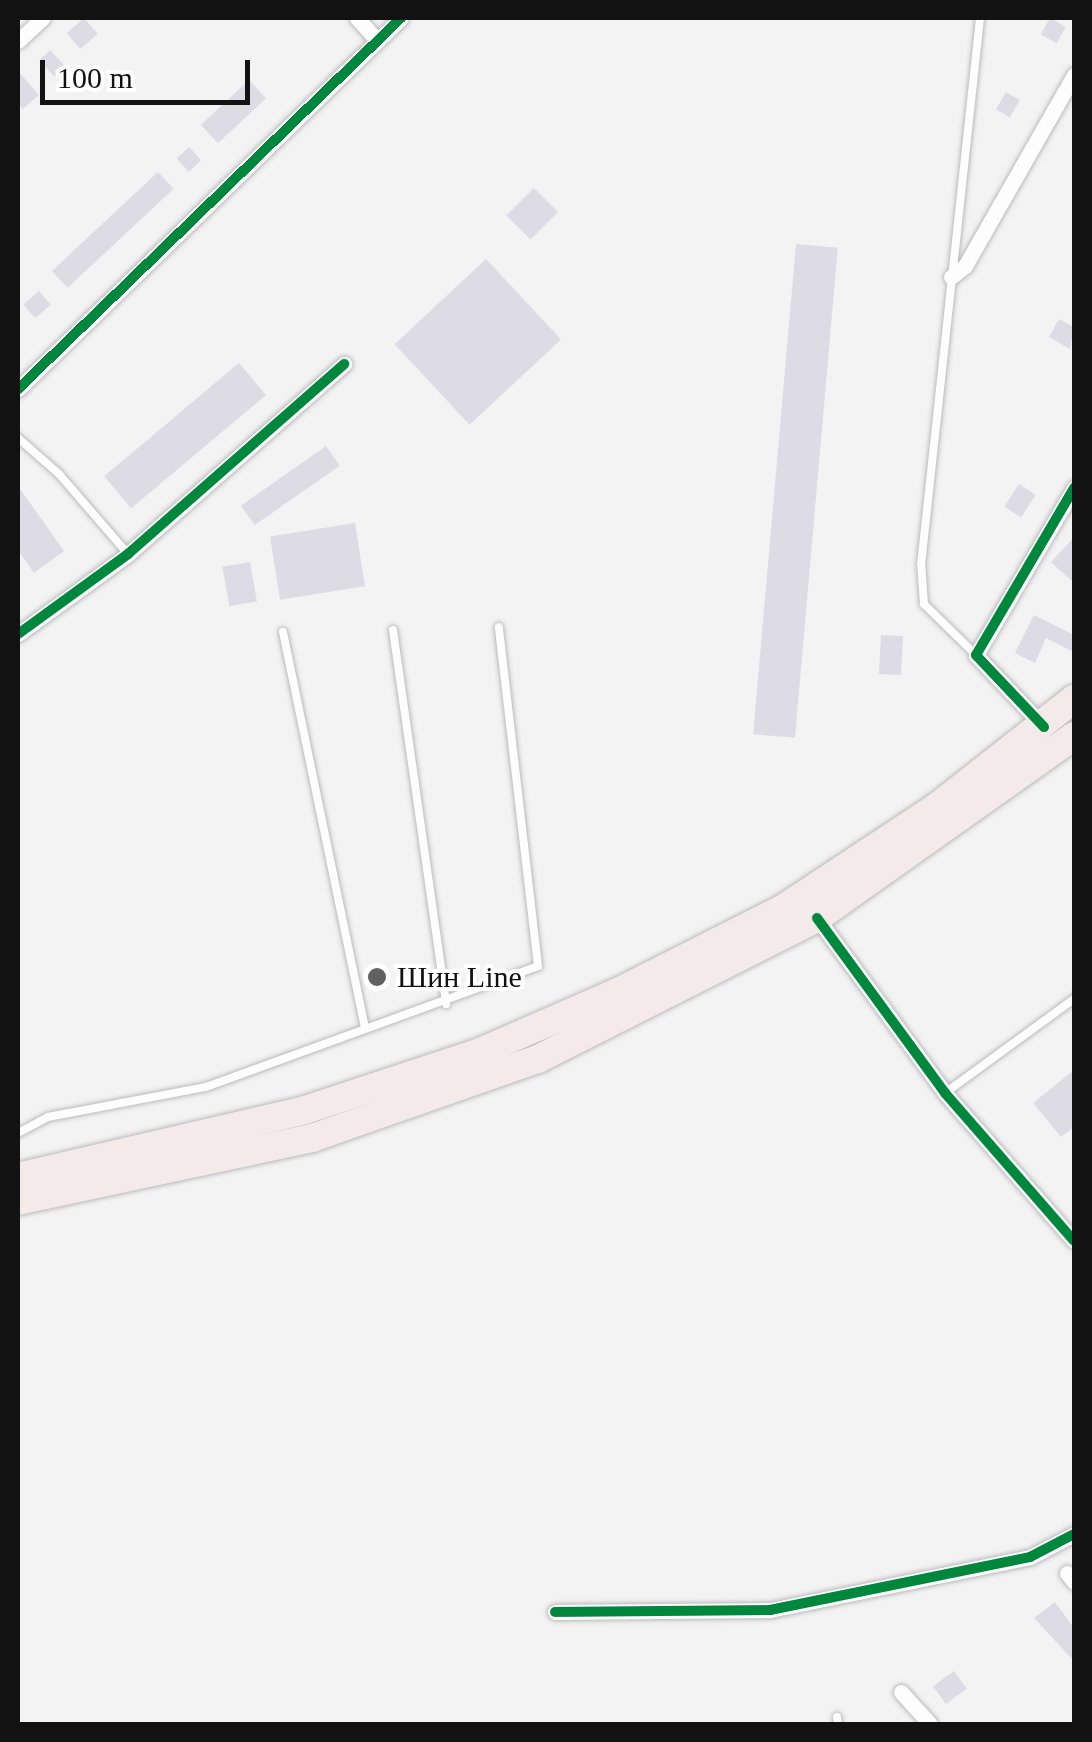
<!DOCTYPE html>
<html>
<head>
<meta charset="utf-8">
<style>
	body { margin:0 }
	#map { position:relative; width:1092px; height:1742px; overflow:hidden; background:#f3f3f4; font-family:"Times New Roman",serif }
	div>[style] { position:absolute }
	.building>* { inset:0; background:#dddce5; transform-origin:0 0 }
	.roads { filter:drop-shadow(0 0 2px #bbbbbc) drop-shadow(0 0 2px #bbbbbc) }
	.service>* { height:8px; margin:-4px; padding:0 4px; transform-origin:4px; border-radius:4px; background:#fdfdfd }
	.minor>* { height:15px; margin:-7.5px; padding:0 7.5px; transform-origin:7.5px; border-radius:7.5px; background:#fdfdfd }
	.trunk>* { height:28px; margin:-14px; padding:0 14px; transform-origin:14px; border-radius:14px; background:#f4eaea }
	.cycleway>* { height:10px; margin:-5px; padding:0 5px; transform-origin:5px; border-radius:5px; background:#00873e }
	.dots>* { width:28px; height:28px; translate:-50% -50%; box-sizing:border-box; border:5px solid #fff; border-radius:50% }
	span { translate:-50% -50%; white-space:nowrap; text-align:center; line-height:1.15; -webkit-text-stroke:8px #fff; paint-order:stroke }
	.poi-label { font-size:30px; color:#121213 }
	.left { translate:0 -50%; text-align:left }
	.frame { position:absolute; inset:0; border:20px solid #121213; pointer-events:none }
	.scale { position:absolute; left:40px; top:60px; width:210px; height:45px; box-sizing:border-box; border:5px solid #121213; border-top:0; padding-left:12px; font-size:30px; line-height:35px; white-space:nowrap; color:#121213; -webkit-text-stroke:8px #fff; paint-order:stroke }
</style>
</head>
<body>
<div id="map">
	<div class="building">
		<i style="left:84px;top:18px;width:21px;height:23px;rotate:49deg"></i>
		<i style="left:1050px;top:18px;width:18px;height:19px;rotate:29deg"></i>
		<i style="left:50px;top:50px;width:23px;height:15px;rotate:47deg"></i>
		<i style="clip-path:polygon(18px 71px,39px 95px,23px 109px,18px 103px)"></i>
		<i style="left:249px;top:80px;width:25px;height:66px;rotate:47deg"></i>
		<i style="left:1006px;top:92px;width:16px;height:20px;rotate:30deg"></i>
		<i style="left:189px;top:147px;width:18px;height:17px;rotate:47deg"></i>
		<i style="left:158px;top:172px;width:23px;height:145px;rotate:47deg"></i>
		<i style="left:534px;top:188px;width:34px;height:39px;rotate:45deg"></i>
		<i style="left:796px;top:244px;width:42px;height:492px;rotate:5deg"></i>
		<i style="left:486px;top:259px;width:110px;height:125px;rotate:47deg"></i>
		<i style="left:39px;top:291px;width:18px;height:21px;rotate:49deg"></i>
		<i style="clip-path:polygon(1059px 319px,1074px 327px,1070px 349px,1049px 337px)"></i>
		<i style="left:239px;top:363px;width:42px;height:176px;rotate:50deg"></i>
		<i style="left:326px;top:446px;width:24px;height:104px;rotate:55deg"></i>
		<i style="left:1019px;top:484px;width:20px;height:27px;rotate:33deg"></i>
		<i style="clip-path:polygon(18px 486px,64px 551px,34px 573px,18px 550px)"></i>
		<i style="left:355px;top:523px;width:64px;height:86px;rotate:81deg"></i>
		<i style="clip-path:polygon(1074px 537px,1074px 583px,1051px 562px)"></i>
		<i style="left:250px;top:562px;width:40px;height:28px;rotate:80deg"></i>
		<i style="clip-path:polygon(1034px 615px,1074px 635px,1074px 652px,1046px 638px,1035px 663px,1015px 653px)"></i>
		<i style="left:881px;top:635px;width:22px;height:39px;rotate:3deg"></i>
		<i style="clip-path:polygon(1074px 1070px,1074px 1127px,1061px 1137px,1033px 1103px)"></i>
		<i style="clip-path:polygon(1055px 1602px,1074px 1628px,1074px 1661px,1034px 1618px)"></i>
		<i style="left:954px;top:1671px;width:22px;height:26px;rotate:54deg"></i>
	</div>
	<div class="roads">
		<div class="service">
			<i style="left:18px;top:438px;width:55px;rotate:41.3deg"></i>
			<i style="left:59px;top:474px;width:106px;rotate:49.2deg"></i>
			<i style="left:393px;top:630px;width:378px;rotate:81.9deg"></i>
			<i style="left:283px;top:632px;width:404px;rotate:78.3deg"></i>
			<i style="left:976px;top:655px;width:73px;rotate:-135.6deg"></i>
			<i style="left:924px;top:604px;width:39px;rotate:-94deg"></i>
			<i style="left:921px;top:565px;width:550px;rotate:-83.84deg"></i>
			<i style="left:945px;top:1093px;width:160px;rotate:-36.1deg"></i>
			<i style="left:18px;top:1133px;width:34px;rotate:-28deg"></i>
			<i style="left:48px;top:1117px;width:161px;rotate:-10.8deg"></i>
			<i style="left:206px;top:1087px;width:353px;rotate:-20deg"></i>
			<i style="left:538px;top:966px;width:341px;rotate:-96.6deg"></i>
			<i style="left:837px;top:1717px;width:7px;rotate:82deg"></i>
		</div>
		<div class="minor">
			<i style="left:357px;top:18px;width:30px;rotate:48deg"></i>
			<i style="left:18px;top:41px;width:34px;rotate:-43deg"></i>
			<i style="left:951px;top:277px;width:18px;rotate:-38deg"></i>
			<i style="left:965px;top:266px;width:220px;rotate:-60.3deg"></i>
			<i style="left:18px;top:389px;width:533px;rotate:-44.09deg"></i>
			<i style="left:18px;top:634px;width:136px;rotate:-36deg"></i>
			<i style="left:128px;top:554px;width:288px;rotate:-41.3deg"></i>
			<i style="left:1044px;top:727px;width:99px;rotate:-133.4deg"></i>
			<i style="left:976px;top:655px;width:194px;rotate:-59.6deg"></i>
			<i style="left:817px;top:918px;width:217px;rotate:53.8deg"></i>
			<i style="left:945px;top:1093px;width:196px;rotate:48.9deg"></i>
			<i style="left:1067px;top:1573px;width:11px;rotate:52deg"></i>
			<i style="left:555px;top:1612px;width:215px;rotate:-0.5deg"></i>
			<i style="left:770px;top:1610px;width:265px;rotate:-11.5deg"></i>
			<i style="left:1030px;top:1557px;width:50px;rotate:-27.6deg"></i>
			<i style="left:901px;top:1692px;width:43px;rotate:47.8deg"></i>
		</div>
		<div class="trunk">
			<i style="left:18px;top:1177px;width:295px;rotate:-13.1deg"></i>
			<i style="left:305px;top:1110px;width:184px;rotate:-18.3deg"></i>
			<i style="left:480px;top:1052px;width:150px;rotate:-23.5deg"></i>
			<i style="left:618px;top:992px;width:186px;rotate:-26.8deg"></i>
			<i style="left:784px;top:908px;width:185px;rotate:-33.5deg"></i>
			<i style="left:938px;top:806px;width:173px;rotate:-38.2deg"></i>
			<i style="left:18px;top:1201px;width:301px;rotate:-12.1deg"></i>
			<i style="left:312px;top:1138px;width:239px;rotate:-19.3deg"></i>
			<i style="left:538px;top:1059px;width:313px;rotate:-26.8deg"></i>
			<i style="left:817px;top:918px;width:315px;rotate:-35.3deg"></i>
		</div>
	</div>
	<div class="cycleway">
		<i style="left:18px;top:389px;width:533px;rotate:-44.09deg"></i>
		<i style="left:18px;top:634px;width:136px;rotate:-36deg"></i>
		<i style="left:128px;top:554px;width:288px;rotate:-41.3deg"></i>
		<i style="left:1044px;top:727px;width:99px;rotate:-133.4deg"></i>
		<i style="left:976px;top:655px;width:194px;rotate:-59.6deg"></i>
		<i style="left:817px;top:918px;width:217px;rotate:53.8deg"></i>
		<i style="left:945px;top:1093px;width:196px;rotate:48.9deg"></i>
		<i style="left:555px;top:1612px;width:215px;rotate:-0.5deg"></i>
		<i style="left:770px;top:1610px;width:265px;rotate:-11.5deg"></i>
		<i style="left:1030px;top:1557px;width:50px;rotate:-27.6deg"></i>
	</div>
	<div class="dots">
		<i style="left:377px;top:977px;background:#616162"></i>
	</div>
	<div class="poi-label">
		<span class="left" style="left:397px;top:977px">Шин Line</span>
	</div>
	<div class="frame"></div>
	<div class="scale">100 m</div>
</div>
</body>
</html>
